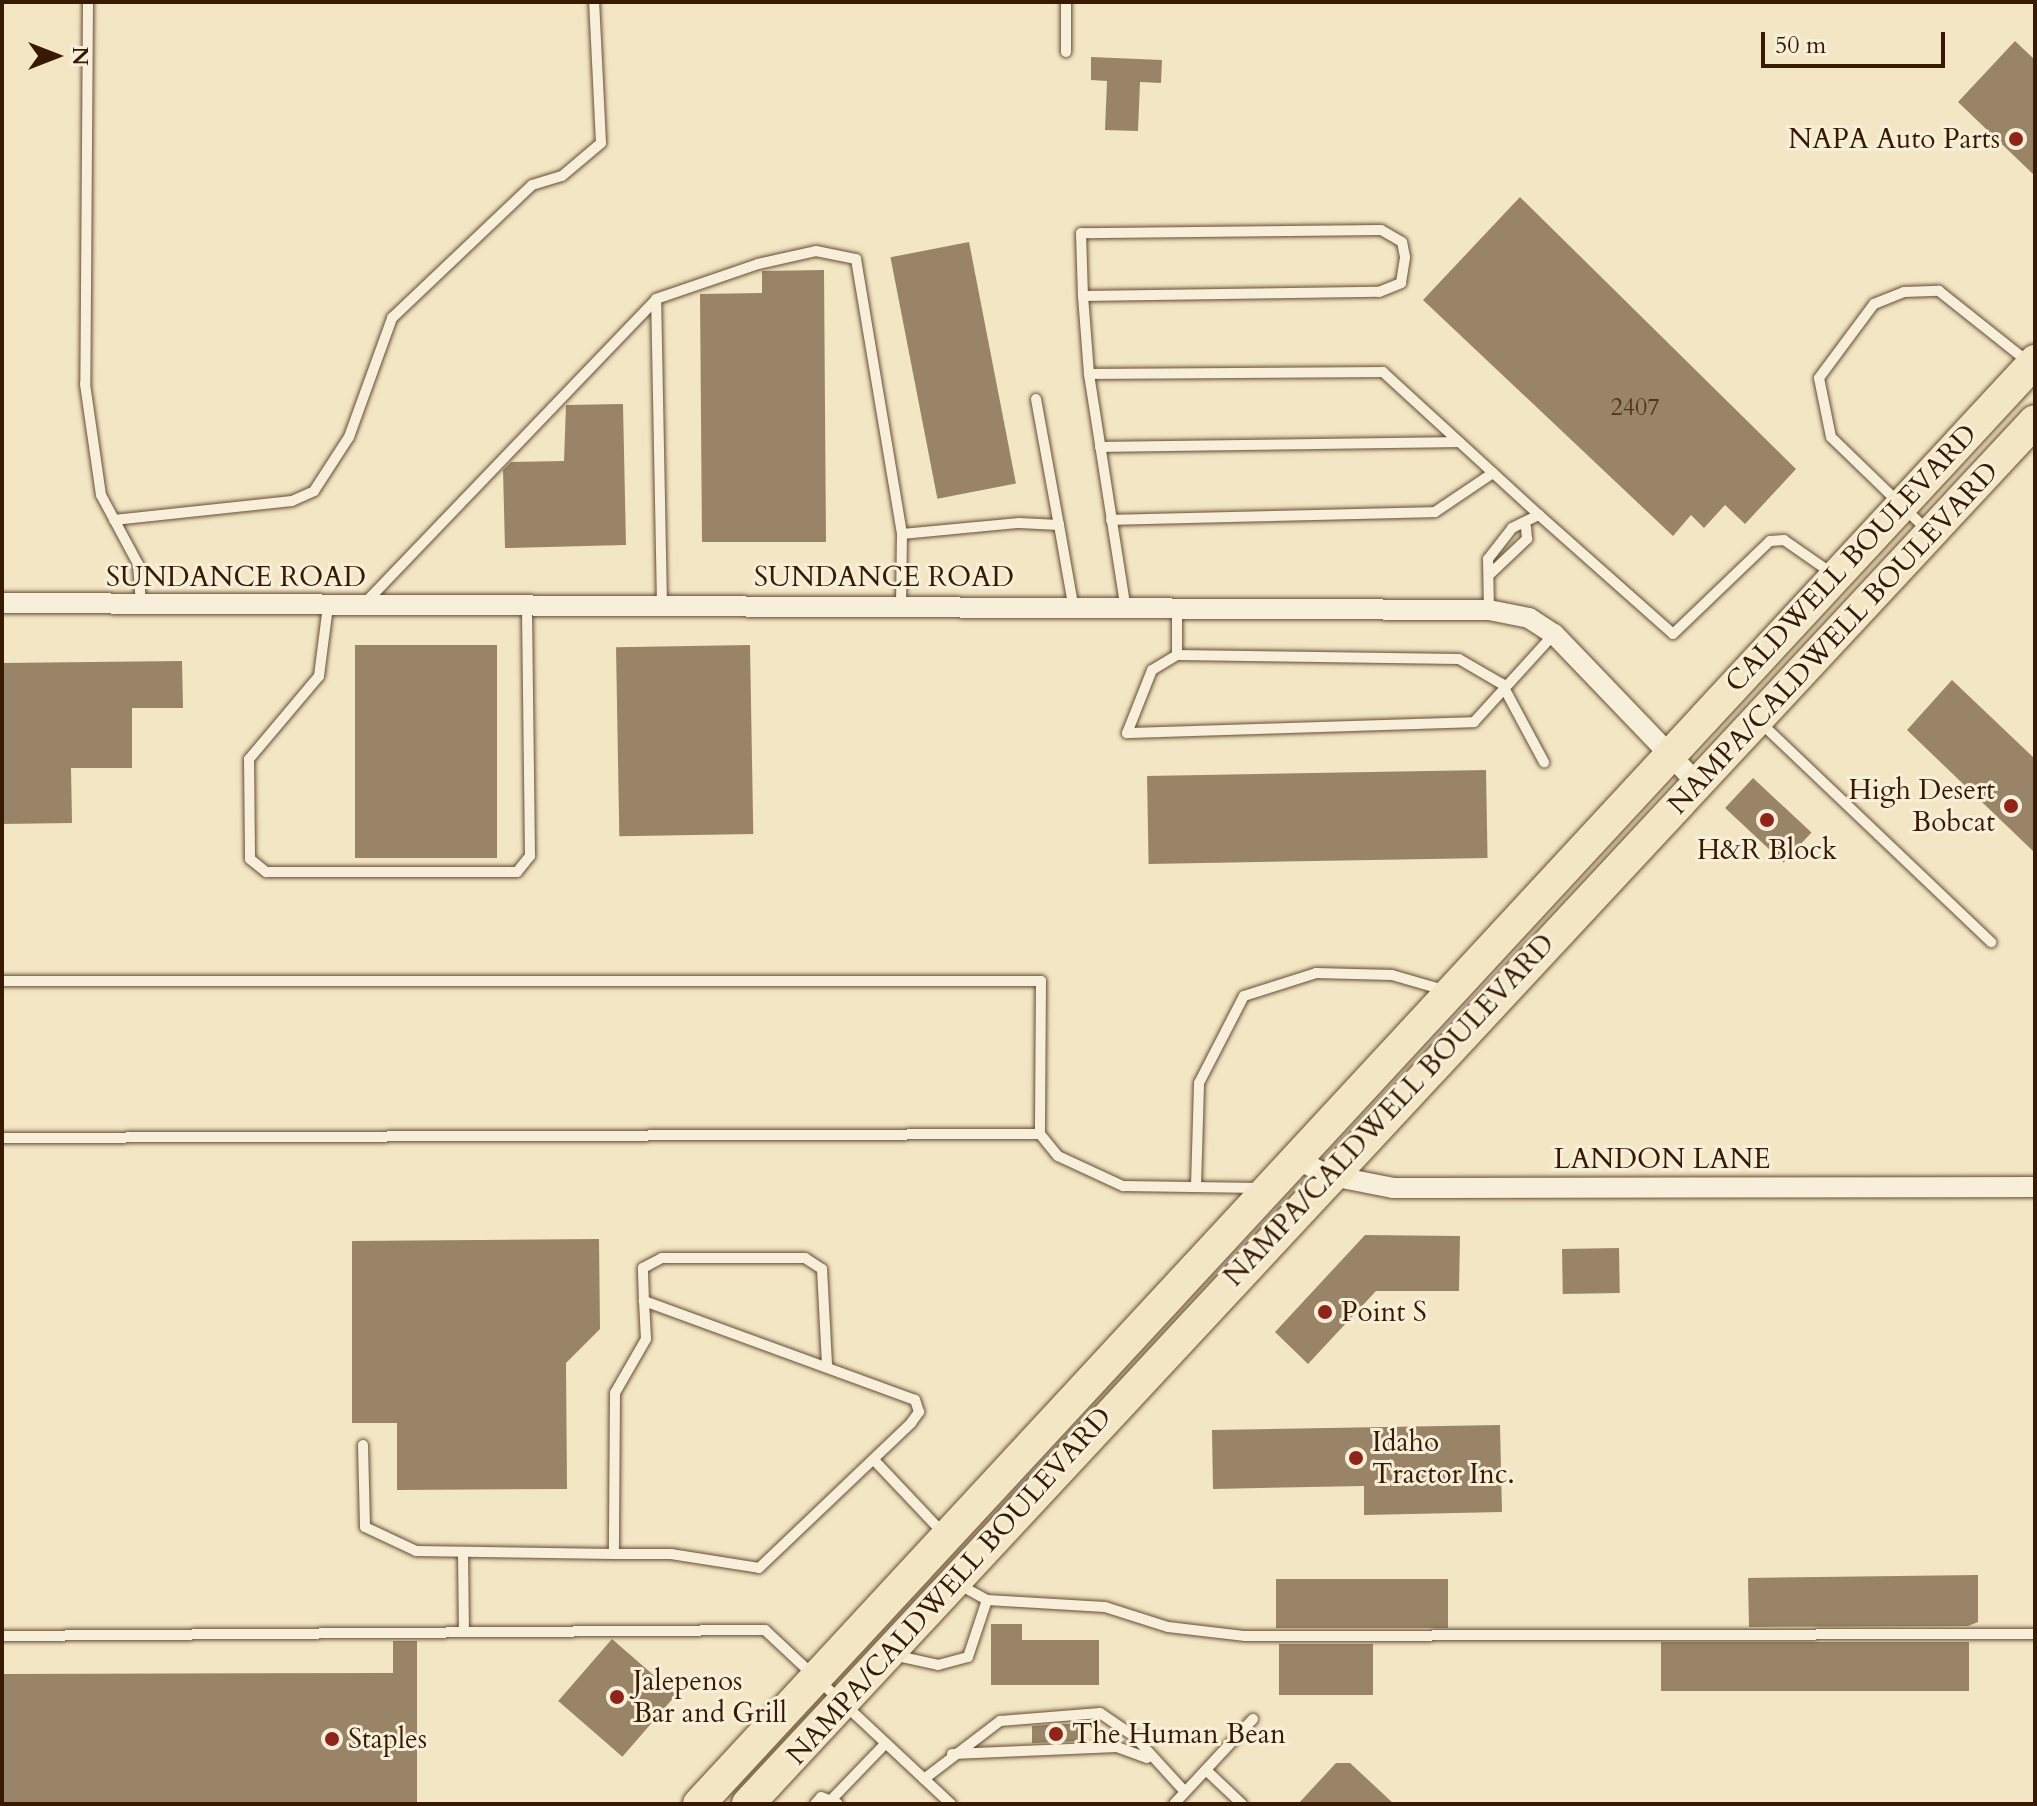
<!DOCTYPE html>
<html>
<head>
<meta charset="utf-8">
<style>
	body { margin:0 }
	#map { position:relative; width:2037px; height:1806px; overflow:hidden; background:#f3e6c5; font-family:Cardo,serif }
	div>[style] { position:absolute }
	.building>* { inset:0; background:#998467; transform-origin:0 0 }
	.roads { filter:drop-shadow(0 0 2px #664d32) drop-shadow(0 0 2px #664d32) }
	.lane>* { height:10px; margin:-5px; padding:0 5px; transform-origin:5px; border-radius:5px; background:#f7efd9 }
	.street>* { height:20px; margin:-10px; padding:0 10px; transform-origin:10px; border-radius:10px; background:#f7efd9 }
	.primary>* { height:32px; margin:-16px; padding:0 16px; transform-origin:16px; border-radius:16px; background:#f3e6c5 }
	.dots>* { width:22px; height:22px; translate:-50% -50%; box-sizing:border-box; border:4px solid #f7efd9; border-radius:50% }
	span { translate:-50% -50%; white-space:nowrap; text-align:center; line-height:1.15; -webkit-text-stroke:6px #f7efd9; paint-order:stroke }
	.number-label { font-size:24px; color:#50341a }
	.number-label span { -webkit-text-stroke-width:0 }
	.poi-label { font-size:28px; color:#371a01 }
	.right { translate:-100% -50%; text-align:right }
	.left { translate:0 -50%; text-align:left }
	.street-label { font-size:28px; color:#371a01 }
	.frame { position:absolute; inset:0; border:4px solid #371a01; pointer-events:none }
	.north { position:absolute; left:16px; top:16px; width:80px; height:80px; -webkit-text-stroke:6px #f7efd9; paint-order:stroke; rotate:90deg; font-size:22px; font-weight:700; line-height:32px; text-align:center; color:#371a01 }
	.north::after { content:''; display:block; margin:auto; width:28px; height:36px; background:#371a01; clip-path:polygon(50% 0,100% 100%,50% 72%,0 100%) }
	.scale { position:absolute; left:1761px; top:32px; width:184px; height:36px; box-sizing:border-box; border:4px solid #371a01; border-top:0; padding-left:10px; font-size:24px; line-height:28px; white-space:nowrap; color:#371a01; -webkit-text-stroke:6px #f7efd9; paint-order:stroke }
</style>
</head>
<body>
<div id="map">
	<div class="building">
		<i style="clip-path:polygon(2015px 41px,2035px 60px,2035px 176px,1958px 102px)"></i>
		<i style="clip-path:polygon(1091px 57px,1162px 60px,1161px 83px,1140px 82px,1138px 131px,1105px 130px,1107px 81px,1091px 80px)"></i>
		<i style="clip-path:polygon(1520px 197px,1796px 469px,1745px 524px,1725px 505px,1704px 528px,1691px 515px,1673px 536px,1423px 300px)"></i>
		<i style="left:969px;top:242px;width:246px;height:80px;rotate:79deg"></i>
		<i style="clip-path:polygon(824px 270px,826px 542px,702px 542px,700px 294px,762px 293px,762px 271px)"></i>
		<i style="clip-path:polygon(623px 404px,626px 545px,505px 548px,503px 470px,511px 462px,564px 461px,566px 405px)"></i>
		<i style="left:355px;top:645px;width:142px;height:213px"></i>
		<i style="left:750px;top:645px;width:189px;height:134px;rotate:89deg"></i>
		<i style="clip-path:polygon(182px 661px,183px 708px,132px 708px,132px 768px,71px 768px,72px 823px,2px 824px,2px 663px)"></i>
		<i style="clip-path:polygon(1952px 680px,2035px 759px,2035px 853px,1907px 730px)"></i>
		<i style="left:1486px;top:770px;width:88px;height:339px;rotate:89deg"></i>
		<i style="left:1753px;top:778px;width:80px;height:41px;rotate:43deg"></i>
		<i style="clip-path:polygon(1365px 1235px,1460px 1236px,1459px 1291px,1376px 1291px,1308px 1364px,1275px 1332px)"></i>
		<i style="clip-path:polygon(599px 1239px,600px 1329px,566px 1363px,567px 1489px,397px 1490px,397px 1423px,352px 1423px,352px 1241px)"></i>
		<i style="left:1619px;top:1248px;width:45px;height:57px;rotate:89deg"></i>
		<i style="clip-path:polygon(1500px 1425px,1502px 1512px,1364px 1515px,1364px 1486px,1213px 1489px,1212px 1430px)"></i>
		<i style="clip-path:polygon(1978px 1575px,1978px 1622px,1968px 1626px,1749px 1627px,1748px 1578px)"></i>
		<i style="left:1276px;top:1579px;width:172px;height:49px"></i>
		<i style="clip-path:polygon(991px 1624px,1022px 1624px,1022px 1640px,1099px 1640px,1099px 1685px,991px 1685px)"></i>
		<i style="left:612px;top:1639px;width:85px;height:82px;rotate:41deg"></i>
		<i style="clip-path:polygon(393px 1641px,417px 1641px,417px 1804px,2px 1804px,2px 1674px,393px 1673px)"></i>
		<i style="left:1969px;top:1642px;width:49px;height:308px;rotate:90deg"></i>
		<i style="left:1279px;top:1644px;width:94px;height:51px"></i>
		<i style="clip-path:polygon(1057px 1724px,1080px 1724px,1080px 1741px,1032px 1743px,1032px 1726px)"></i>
		<i style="clip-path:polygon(1336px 1763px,1350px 1763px,1394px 1804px,1298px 1804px)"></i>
	</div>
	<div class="roads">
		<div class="lane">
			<i style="left:88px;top:2px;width:382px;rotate:90.4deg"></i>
			<i style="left:85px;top:384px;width:112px;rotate:81.8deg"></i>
			<i style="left:101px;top:495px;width:78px;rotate:61.8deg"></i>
			<i style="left:138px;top:564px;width:40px;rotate:85.7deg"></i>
			<i style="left:1066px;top:52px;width:50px;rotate:-90deg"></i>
			<i style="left:1083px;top:296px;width:296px;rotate:-0.8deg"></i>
			<i style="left:1379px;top:292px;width:24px;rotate:-22deg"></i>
			<i style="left:1401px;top:283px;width:26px;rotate:-81deg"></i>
			<i style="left:1405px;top:257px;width:15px;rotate:-101deg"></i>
			<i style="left:1402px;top:242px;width:24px;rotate:-150deg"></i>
			<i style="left:1381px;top:230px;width:300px;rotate:179.4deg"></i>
			<i style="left:1081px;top:233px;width:63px;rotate:88.2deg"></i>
			<i style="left:1083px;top:296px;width:78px;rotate:85.6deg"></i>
			<i style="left:1036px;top:399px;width:128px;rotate:79.7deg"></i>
			<i style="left:1100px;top:447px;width:359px;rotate:-0.8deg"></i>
			<i style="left:114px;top:520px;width:179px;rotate:-6.1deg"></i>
			<i style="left:292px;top:501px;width:24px;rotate:-24deg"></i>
			<i style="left:314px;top:491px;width:64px;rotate:-57.1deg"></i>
			<i style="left:349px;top:437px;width:127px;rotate:-70.1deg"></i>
			<i style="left:392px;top:318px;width:193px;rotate:-43.5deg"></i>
			<i style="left:532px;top:185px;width:31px;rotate:-17deg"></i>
			<i style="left:562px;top:176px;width:51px;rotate:-40.2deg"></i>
			<i style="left:601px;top:143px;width:141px;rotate:-92.8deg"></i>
			<i style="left:1111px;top:520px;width:324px;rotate:-1.4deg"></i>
			<i style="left:1435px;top:512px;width:70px;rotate:-33.9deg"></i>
			<i style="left:1928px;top:531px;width:135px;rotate:-135.9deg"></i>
			<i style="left:1831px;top:437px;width:60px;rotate:-101.5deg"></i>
			<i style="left:1819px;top:378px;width:92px;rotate:-53.4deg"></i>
			<i style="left:1874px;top:304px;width:32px;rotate:-22deg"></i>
			<i style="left:1904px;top:292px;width:35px;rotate:-2deg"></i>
			<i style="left:1939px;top:291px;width:112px;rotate:38.5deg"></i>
			<i style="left:1491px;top:573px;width:50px;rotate:-43.4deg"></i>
			<i style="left:1527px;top:539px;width:12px;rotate:-95deg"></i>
			<i style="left:364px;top:604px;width:422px;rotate:-46.2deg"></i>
			<i style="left:1125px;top:604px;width:233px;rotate:-98.9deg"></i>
			<i style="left:1089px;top:374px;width:294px;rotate:-0.4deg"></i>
			<i style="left:1383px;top:372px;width:212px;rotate:42.5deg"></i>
			<i style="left:662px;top:605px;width:306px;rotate:-91.1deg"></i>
			<i style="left:656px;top:299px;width:108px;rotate:-18.9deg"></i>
			<i style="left:758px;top:264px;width:59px;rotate:-12.6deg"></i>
			<i style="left:816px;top:251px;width:41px;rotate:11.3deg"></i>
			<i style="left:856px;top:259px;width:279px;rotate:80.5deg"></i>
			<i style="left:901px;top:605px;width:71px;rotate:-89.2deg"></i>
			<i style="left:902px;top:534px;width:118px;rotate:-5.4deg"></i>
			<i style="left:1019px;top:523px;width:40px;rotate:2.9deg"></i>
			<i style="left:1059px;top:525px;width:80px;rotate:80deg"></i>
			<i style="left:328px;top:606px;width:71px;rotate:97.3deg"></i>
			<i style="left:319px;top:676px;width:109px;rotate:130.1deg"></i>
			<i style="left:249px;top:759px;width:100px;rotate:89.4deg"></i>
			<i style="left:250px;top:859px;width:21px;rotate:39deg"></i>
			<i style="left:266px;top:872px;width:251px"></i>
			<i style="left:517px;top:872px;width:21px;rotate:-51deg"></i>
			<i style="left:530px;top:856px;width:251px;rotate:-90.7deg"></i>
			<i style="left:1177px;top:607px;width:48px;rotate:90deg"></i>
			<i style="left:1177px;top:655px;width:29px;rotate:149deg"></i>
			<i style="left:1152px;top:670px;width:68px;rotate:111.6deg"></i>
			<i style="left:1127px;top:733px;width:347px;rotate:-1.8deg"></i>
			<i style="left:1474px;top:722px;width:119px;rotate:-47.7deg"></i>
			<i style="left:1489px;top:610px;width:51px;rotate:-91.1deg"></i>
			<i style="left:1488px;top:559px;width:39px;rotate:-52deg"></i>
			<i style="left:1512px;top:528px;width:30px;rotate:-26deg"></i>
			<i style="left:1539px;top:515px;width:179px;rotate:41.6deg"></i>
			<i style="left:1673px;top:634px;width:134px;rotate:-43.8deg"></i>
			<i style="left:1770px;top:541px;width:14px;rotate:-4deg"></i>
			<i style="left:1784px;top:540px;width:60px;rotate:34.8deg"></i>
			<i style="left:1177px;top:655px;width:282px;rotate:0.8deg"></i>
			<i style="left:1459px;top:659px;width:50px;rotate:30.2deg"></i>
			<i style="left:1502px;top:684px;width:89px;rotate:61.7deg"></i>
			<i style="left:1761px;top:723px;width:318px;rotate:43.6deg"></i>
			<i style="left:2px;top:981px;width:1039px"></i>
			<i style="left:1041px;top:981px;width:153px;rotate:90.4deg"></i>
			<i style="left:1040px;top:1134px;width:1038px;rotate:179.78deg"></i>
			<i style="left:1040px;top:1134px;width:28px;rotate:51deg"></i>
			<i style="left:1058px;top:1156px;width:72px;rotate:24.8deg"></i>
			<i style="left:1123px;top:1186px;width:138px;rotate:0.8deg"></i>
			<i style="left:1196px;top:1186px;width:103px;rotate:-88.3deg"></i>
			<i style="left:1199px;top:1083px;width:98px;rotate:-62.7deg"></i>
			<i style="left:1244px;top:996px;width:76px;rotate:-17.7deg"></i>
			<i style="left:1316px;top:973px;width:76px;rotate:1.5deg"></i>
			<i style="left:1392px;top:975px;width:54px;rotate:16.1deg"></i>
			<i style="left:644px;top:1301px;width:33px;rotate:-92deg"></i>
			<i style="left:643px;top:1268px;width:21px;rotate:-28deg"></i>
			<i style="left:662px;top:1258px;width:143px"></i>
			<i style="left:805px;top:1258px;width:20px;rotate:33deg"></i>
			<i style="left:822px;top:1269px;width:97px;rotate:87deg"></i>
			<i style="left:363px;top:1445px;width:82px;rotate:88.6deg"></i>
			<i style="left:365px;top:1527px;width:56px;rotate:25.2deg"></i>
			<i style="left:416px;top:1551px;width:198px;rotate:0.9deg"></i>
			<i style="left:614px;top:1554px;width:57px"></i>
			<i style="left:671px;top:1554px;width:89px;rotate:9deg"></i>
			<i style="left:759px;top:1568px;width:210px;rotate:-43.6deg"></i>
			<i style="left:911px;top:1423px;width:14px;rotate:-54deg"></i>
			<i style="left:919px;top:1412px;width:13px;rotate:-108deg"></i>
			<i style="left:915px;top:1400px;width:289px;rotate:-159.9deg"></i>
			<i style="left:644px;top:1301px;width:38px;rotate:87deg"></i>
			<i style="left:646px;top:1339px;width:62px;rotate:119.9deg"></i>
			<i style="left:615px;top:1393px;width:161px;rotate:90.4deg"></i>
			<i style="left:874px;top:1460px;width:102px;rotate:46.6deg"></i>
			<i style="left:463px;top:1552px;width:79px;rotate:89.3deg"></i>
			<i style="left:960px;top:1585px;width:31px;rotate:29deg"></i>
			<i style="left:987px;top:1600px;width:118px;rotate:3.4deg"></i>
			<i style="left:1105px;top:1607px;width:66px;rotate:17.6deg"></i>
			<i style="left:1168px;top:1627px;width:78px;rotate:6.7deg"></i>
			<i style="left:1245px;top:1636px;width:790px;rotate:-0.15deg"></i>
			<i style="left:2px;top:1636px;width:763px;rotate:-0.45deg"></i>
			<i style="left:765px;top:1630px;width:255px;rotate:43.1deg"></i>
			<i style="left:893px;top:1655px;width:46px;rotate:12.5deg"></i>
			<i style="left:938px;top:1665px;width:31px;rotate:-15deg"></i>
			<i style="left:968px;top:1657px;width:60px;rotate:-71.6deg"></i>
			<i style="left:952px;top:1754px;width:165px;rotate:-2.4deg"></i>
			<i style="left:1117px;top:1747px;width:32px;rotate:20deg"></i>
			<i style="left:1206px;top:1770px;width:50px;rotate:43.4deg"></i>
			<i style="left:924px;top:1779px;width:96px;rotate:-37.3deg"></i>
			<i style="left:1000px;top:1721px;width:100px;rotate:-4.6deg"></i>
			<i style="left:1100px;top:1713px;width:42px;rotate:34.4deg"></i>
			<i style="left:1135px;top:1737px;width:74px;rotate:47.7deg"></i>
			<i style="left:833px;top:1798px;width:76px;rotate:-46.1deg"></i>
			<i style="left:815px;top:1804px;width:9px;rotate:-49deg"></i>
			<i style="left:821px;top:1797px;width:18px;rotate:22deg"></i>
			<i style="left:1174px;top:1804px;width:116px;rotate:-47.1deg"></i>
		</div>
		<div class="street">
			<i style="left:2px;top:603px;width:1487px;rotate:0.27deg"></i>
			<i style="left:1489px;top:610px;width:41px;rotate:11.3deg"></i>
			<i style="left:1529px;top:618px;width:30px;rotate:33deg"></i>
			<i style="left:1554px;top:634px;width:207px;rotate:46.2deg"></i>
			<i style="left:1295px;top:1158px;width:36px;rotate:28deg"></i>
			<i style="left:1327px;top:1175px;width:67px;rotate:11.1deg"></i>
			<i style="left:1393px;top:1188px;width:642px;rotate:-0.09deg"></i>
		</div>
		<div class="primary">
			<i style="left:699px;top:1804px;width:1967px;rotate:-47.2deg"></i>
			<i style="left:748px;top:1804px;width:1889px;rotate:-47.06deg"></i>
		</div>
	</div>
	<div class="dots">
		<i style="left:2016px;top:139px;background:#8f2418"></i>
		<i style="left:2011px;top:806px;background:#8f2418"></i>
		<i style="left:1767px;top:820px;background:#8f2418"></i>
		<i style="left:1325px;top:1312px;background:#8f2418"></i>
		<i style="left:1356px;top:1458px;background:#8f2418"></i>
		<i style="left:617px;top:1697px;background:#8f2418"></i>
		<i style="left:1056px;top:1734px;background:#8f2418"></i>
		<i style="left:332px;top:1739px;background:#8f2418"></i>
	</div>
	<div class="number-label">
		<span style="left:1635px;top:408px">2407</span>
	</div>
	<div class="poi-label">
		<span class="right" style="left:2000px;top:139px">NAPA Auto Parts</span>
		<span class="right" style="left:1995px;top:806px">High Desert<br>Bobcat</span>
		<span style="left:1767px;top:850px">H&amp;R Block</span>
		<span class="left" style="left:1341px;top:1312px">Point S</span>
		<span class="left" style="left:1372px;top:1458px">Idaho<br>Tractor Inc.</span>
		<span class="left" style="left:633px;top:1697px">Jalepenos<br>Bar and Grill</span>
		<span class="left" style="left:1072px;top:1734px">The Human Bean</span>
		<span class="left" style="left:348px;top:1739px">Staples</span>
	</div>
	<div class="street-label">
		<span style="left:1851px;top:558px;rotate:-47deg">CALDWELL BOULEVARD</span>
		<span style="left:236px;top:577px">SUNDANCE ROAD</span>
		<span style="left:884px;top:577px">SUNDANCE ROAD</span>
		<span style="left:1833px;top:638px;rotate:-47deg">NAMPA/CALDWELL BOULEVARD</span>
		<span style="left:1389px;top:1110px;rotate:-47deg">NAMPA/CALDWELL BOULEVARD</span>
		<span style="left:1662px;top:1159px">LANDON LANE</span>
		<span style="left:949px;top:1586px;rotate:-48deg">NAMPA/CALDWELL BOULEVARD</span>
	</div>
	<div class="frame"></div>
	<div class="north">N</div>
	<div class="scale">50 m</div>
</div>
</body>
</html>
